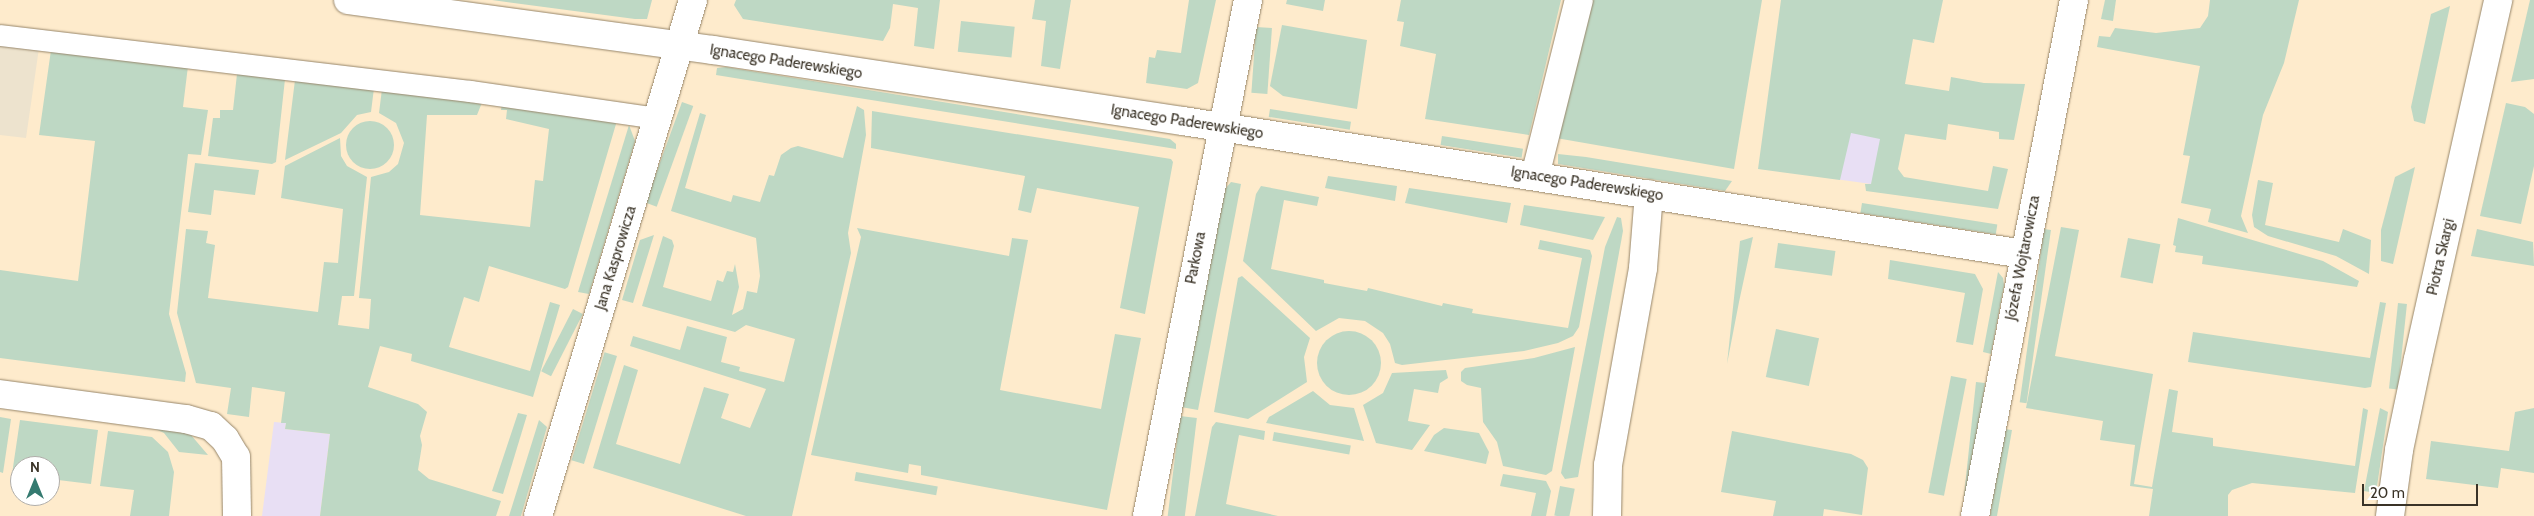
<!DOCTYPE html>
<html>
<head>
<meta charset="utf-8">
<style>
	body { margin:0 }
	#map { position:relative; width:2534px; height:516px; overflow:hidden; background:#feebcc; font-family:Cabin,sans-serif }
	div>[style] { position:absolute }
	.commercial>* { inset:0; background:#ede3ce }
	.industrial>* { inset:0; background:#e8dff4 }
	.green>* { inset:0; background:#bed8c4; transform-origin:0 0 }
	.round { border-radius:50% }
	.roads { filter:drop-shadow(0 0 1px #97866a) drop-shadow(0 0 1px #97866a) }
	.lane>* { height:21px; margin:-10.5px; padding:0 10.5px; transform-origin:10.5px; border-radius:10.5px; background:#fff }
	.street>* { height:28px; margin:-14px; padding:0 14px; transform-origin:14px; border-radius:14px; background:#fff }
	span { translate:-50% -50%; white-space:nowrap; text-align:center; line-height:1.15; -webkit-text-stroke:4px #fff; paint-order:stroke }
	.street-label { font-size:15px; color:#3a3327 }
	.north { position:absolute; left:10px; top:456px; width:50px; height:50px; box-sizing:border-box; background:#fff; border:1px solid #b0ada9; border-radius:50%; rotate:0deg; font-size:14px; font-weight:700; line-height:20px; text-align:center; color:#3a3327 }
	.north::after { content:''; display:block; margin:auto; width:18px; height:22px; background:#347a70; clip-path:polygon(50% 0,100% 100%,50% 72%,0 100%) }
	.scale { position:absolute; left:2362px; top:484px; width:116px; height:22px; box-sizing:border-box; border:2px solid #3a3327; border-top:0; padding-left:6px; font-size:15px; line-height:18px; white-space:nowrap; color:#3a3327; -webkit-text-stroke:4px #fff; paint-order:stroke }
</style>
</head>
<body>
<div id="map">
	<div class="commercial">
		<i style="clip-path:polygon(0 42px,39px 48px,26px 138px,0 135px)"></i>
	</div>
	<div class="industrial">
		<i style="clip-path:polygon(1842px 111px,1896px 122px,1871px 184px,1828px 178px)"></i>
		<i style="clip-path:polygon(274px 422px,286px 423px,285px 429px,330px 434px,320px 516px,262px 516px)"></i>
	</div>
	<div class="green">
		<i style="clip-path:polygon(492px 0,652px 0,647px 19px,635px 19px)"></i>
		<i style="clip-path:polygon(736px 0,940px 0,934px 49px,914px 46px,918px 8px,893px 4px,890px 28px,883px 41px,743px 19px,734px 5px)"></i>
		<i style="clip-path:polygon(1035px 0,1071px 0,1060px 69px,1041px 66px,1046px 21px,1032px 19px)"></i>
		<i style="clip-path:polygon(1189px 0,1216px 0,1198px 83px,1187px 89px,1146px 83px,1149px 57px,1155px 58px,1157px 50px,1181px 53px)"></i>
		<i style="clip-path:polygon(1287px 0,1325px 0,1323px 11px,1286px 4px)"></i>
		<i style="clip-path:polygon(1401px 0,1561px 0,1529px 135px,1425px 119px,1436px 54px,1400px 46px,1404px 22px,1397px 21px)"></i>
		<i style="clip-path:polygon(1587px 0,1762px 0,1734px 169px,1556px 138px)"></i>
		<i style="clip-path:polygon(1781px 0,1943px 0,1934px 43px,1913px 39px,1905px 84px,1949px 91px,1951px 77px,1984px 83px,2025px 84px,2014px 140px,1999px 139px,1999px 132px,1948px 124px,1946px 140px,1905px 134px,1898px 169px,1904px 177px,1988px 191px,1993px 166px,2008px 169px,1998px 209px,1866px 191px,1865px 184px,1871px 184px,1880px 139px,1851px 133px,1840px 180px,1758px 169px)"></i>
		<i style="clip-path:polygon(2105px 0,2116px 0,2113px 21px,2101px 19px)"></i>
		<i style="clip-path:polygon(2210px 0,2299px 0,2284px 63px,2263px 115px,2241px 216px,2248px 233px,2208px 222px,2211px 209px,2181px 203px,2190px 156px,2183px 155px,2200px 66px,2097px 47px,2099px 36px,2110px 37px,2115px 28px,2156px 33px,2200px 28px,2208px 16px)"></i>
		<i style="clip-path:polygon(2530px 0,2534px 0,2534px 79px,2511px 82px)"></i>
		<i style="clip-path:polygon(2450px 6px,2425px 124px,2414px 121px,2411px 107px,2431px 14px)"></i>
		<i style="left:961px;top:21px;width:54px;height:31px;rotate:6deg"></i>
		<i style="clip-path:polygon(1282px 25px,1367px 40px,1357px 109px,1283px 96px,1270px 86px)"></i>
		<i style="left:1256px;top:27px;width:16px;height:66px;rotate:4deg"></i>
		<i style="clip-path:polygon(51px 50px,188px 66px,183px 107px,208px 110px,201px 155px,188px 154px,169px 314px,186px 373px,185px 382px,0 358px,0 270px,78px 281px,95px 141px,39px 135px)"></i>
		<i style="clip-path:polygon(726px 67px,1170px 139px,1176px 144px,1176px 149px,716px 75px,717px 68px)"></i>
		<i style="clip-path:polygon(237px 74px,285px 79px,276px 162px,272px 164px,208px 156px,213px 118px,220px 118px,220px 110px,233px 110px)"></i>
		<i style="clip-path:polygon(295px 80px,374px 88px,371px 112px,357px 115px,341px 133px,285px 160px)"></i>
		<i style="clip-path:polygon(382px 89px,483px 100px,477px 115px,427px 115px,420px 215px,530px 227px,535px 180px,543px 181px,549px 129px,506px 119px,507px 110px,501px 110px,502px 102px,615px 121px,616px 124px,568px 287px,565px 289px,489px 266px,479px 302px,464px 297px,449px 347px,530px 371px,550px 302px,560px 305px,533px 397px,411px 361px,412px 354px,380px 346px,368px 387px,418px 404px,427px 412px,420px 436px,422px 445px,418px 470px,429px 479px,501px 501px,496px 516px,320px 516px,330px 434px,285px 429px,286px 423px,281px 423px,285px 392px,252px 387px,249px 417px,227px 414px,231px 388px,196px 383px,177px 313px,186px 229px,208px 231px,206px 243px,215px 245px,208px 298px,318px 312px,324px 262px,338px 263px,343px 209px,281px 198px,285px 166px,340px 138px,341px 156px,347px 166px,367px 177px,354px 296px,342px 296px,338px 325px,369px 329px,371px 299px,359px 298px,371px 177px,389px 172px,398px 164px,404px 143px,396px 123px,379px 113px)"></i>
		<i style="left:682px;top:102px;width:12px;height:107px;rotate:20deg"></i>
		<i style="clip-path:polygon(2506px 103px,2525px 107px,2534px 114px,2534px 166px,2521px 224px,2480px 216px)"></i>
		<i style="clip-path:polygon(857px 106px,864px 110px,866px 135px,848px 233px,851px 253px,792px 516px,746px 516px,593px 468px,624px 365px,638px 370px,616px 444px,680px 464px,704px 387px,729px 394px,721px 418px,750px 428px,766px 389px,630px 346px,633px 336px,680px 350px,687px 326px,727px 337px,721px 362px,740px 367px,739px 371px,784px 382px,795px 339px,746px 325px,735px 332px,642px 306px,663px 236px,672px 240px,674px 246px,663px 287px,711px 301px,717px 280px,723px 282px,727px 271px,733px 272px,735px 264px,739px 287px,732px 315px,743px 309px,747px 291px,757px 293px,760px 276px,756px 238px,671px 211px,700px 113px,706px 115px,685px 188px,731px 202px,733px 195px,760px 202px,769px 175px,774px 176px,781px 155px,791px 148px,798px 146px,843px 158px)"></i>
		<i style="left:1270px;top:109px;width:82px;height:8px;rotate:9deg"></i>
		<i style="clip-path:polygon(872px 111px,1171px 159px,1173px 162px,1145px 314px,1120px 308px,1139px 207px,1037px 188px,1031px 213px,1018px 210px,1025px 176px,871px 148px)"></i>
		<i class="round" style="left:346px;top:121px;width:48px;height:48px"></i>
		<i style="clip-path:polygon(629px 125px,635px 141px,589px 294px,578px 292px)"></i>
		<i style="left:1442px;top:136px;width:82px;height:9px;rotate:9deg"></i>
		<i style="clip-path:polygon(1558px 154px,1586px 157px,1732px 181px,1725px 191px,1558px 164px)"></i>
		<i style="clip-path:polygon(195px 163px,259px 170px,255px 195px,214px 190px,211px 215px,188px 212px)"></i>
		<i style="clip-path:polygon(2415px 167px,2393px 264px,2381px 261px,2381px 230px,2395px 177px)"></i>
		<i style="clip-path:polygon(1328px 176px,1397px 186px,1395px 201px,1325px 188px)"></i>
		<i style="clip-path:polygon(2258px 180px,2273px 183px,2265px 225px,2339px 242px,2343px 229px,2371px 240px,2369px 274px,2336px 256px,2268px 236px,2254px 227px,2252px 215px)"></i>
		<i style="clip-path:polygon(1231px 182px,1241px 184px,1198px 410px,1181px 407px,1220px 195px)"></i>
		<i style="clip-path:polygon(1261px 186px,1319px 197px,1317px 206px,1284px 200px,1271px 269px,1324px 280px,1324px 283px,1367px 291px,1368px 288px,1442px 306px,1443px 303px,1473px 309px,1472px 313px,1568px 328px,1582px 258px,1538px 249px,1540px 240px,1590px 250px,1592px 256px,1579px 327px,1573px 336px,1558px 343px,1524px 351px,1402px 365px,1395px 363px,1390px 344px,1383px 333px,1365px 321px,1339px 318px,1316px 331px,1243px 261px,1256px 194px)"></i>
		<i style="clip-path:polygon(1409px 188px,1511px 203px,1507px 223px,1405px 203px)"></i>
		<i style="left:1862px;top:203px;width:137px;height:10px;rotate:9deg"></i>
		<i style="clip-path:polygon(1524px 205px,1605px 217px,1593px 240px,1520px 225px)"></i>
		<i style="clip-path:polygon(1617px 217px,1621px 218px,1623px 231px,1578px 477px,1565px 479px,1561px 473px,1605px 247px)"></i>
		<i style="clip-path:polygon(2178px 218px,2323px 261px,2359px 281px,2357px 287px,2202px 264px,2203px 256px,2175px 252px,2176px 246px,2173px 245px)"></i>
		<i style="clip-path:polygon(2061px 227px,2079px 230px,2055px 356px,2153px 374px,2134px 484px,2152px 487px,2169px 389px,2178px 391px,2172px 432px,2213px 438px,2213px 446px,2355px 466px,2363px 408px,2368px 410px,2355px 493px,2252px 483px,2232px 490px,2228px 495px,2228px 516px,2149px 516px,2153px 489px,2130px 486px,2135px 445px,2100px 440px,2103px 421px,2026px 408px)"></i>
		<i style="clip-path:polygon(857px 228px,1009px 256px,1012px 238px,1028px 240px,1000px 390px,1101px 409px,1115px 334px,1141px 338px,1107px 510px,921px 475px,921px 466px,909px 464px,908px 473px,811px 455px,861px 237px)"></i>
		<i style="left:2044px;top:229px;width:7px;height:175px;rotate:8deg"></i>
		<i style="clip-path:polygon(2477px 229px,2533px 242px,2534px 266px,2471px 256px)"></i>
		<i style="clip-path:polygon(654px 235px,633px 303px,622px 300px,640px 240px)"></i>
		<i style="clip-path:polygon(1753px 237px,1739px 302px,1727px 364px,1740px 241px)"></i>
		<i style="left:2128px;top:238px;width:33px;height:40px;rotate:11deg"></i>
		<i style="left:1778px;top:243px;width:58px;height:25px;rotate:8deg"></i>
		<i style="clip-path:polygon(1890px 260px,1975px 274px,1983px 289px,1973px 345px,1956px 342px,1965px 293px,1888px 279px)"></i>
		<i style="clip-path:polygon(1998px 272px,2003px 278px,2004px 285px,1991px 354px,1983px 352px)"></i>
		<i style="clip-path:polygon(1242px 276px,1310px 338px,1304px 357px,1307px 382px,1248px 419px,1214px 412px,1238px 278px)"></i>
		<i style="clip-path:polygon(2380px 302px,2386px 303px,2371px 387px,2365px 388px,2188px 362px,2193px 332px,2370px 358px)"></i>
		<i style="left:2398px;top:303px;width:9px;height:86px;rotate:6deg"></i>
		<i style="left:573px;top:309px;width:11px;height:70px;rotate:27deg"></i>
		<i style="left:1776px;top:329px;width:44px;height:49px;rotate:12deg"></i>
		<i class="round" style="left:1317px;top:331px;width:64px;height:64px"></i>
		<i style="clip-path:polygon(1575px 347px,1552px 471px,1546px 475px,1503px 466px,1497px 442px,1483px 422px,1481px 388px,1467px 385px,1461px 381px,1461px 372px,1465px 368px,1534px 358px)"></i>
		<i style="left:617px;top:356px;width:113px;height:13px;rotate:107deg"></i>
		<i style="clip-path:polygon(1446px 370px,1448px 378px,1440px 383px,1438px 393px,1414px 389px,1408px 421px,1430px 425px,1412px 450px,1376px 443px,1363px 405px,1383px 393px,1392px 373px)"></i>
		<i style="left:1951px;top:376px;width:16px;height:119px;rotate:11deg"></i>
		<i style="left:1976px;top:382px;width:9px;height:117px;rotate:6deg"></i>
		<i style="clip-path:polygon(1313px 391px,1330px 405px,1354px 408px,1364px 441px,1266px 423px,1269px 417px)"></i>
		<i style="clip-path:polygon(2380px 408px,2388px 412px,2376px 493px,2364px 491px)"></i>
		<i style="clip-path:polygon(2534px 408px,2534px 473px,2501px 468px,2498px 488px,2426px 479px,2431px 441px,2509px 451px,2515px 412px)"></i>
		<i style="clip-path:polygon(518px 413px,527px 415px,503px 494px,492px 491px)"></i>
		<i style="left:1180px;top:416px;width:17px;height:102px;rotate:7deg"></i>
		<i style="clip-path:polygon(0 417px,11px 419px,3px 473px,0 472px)"></i>
		<i style="clip-path:polygon(20px 420px,98px 430px,91px 484px,50px 479px,50px 466px,20px 466px,20px 475px,12px 474px)"></i>
		<i style="clip-path:polygon(539px 420px,547px 427px,521px 516px,509px 516px)"></i>
		<i style="clip-path:polygon(1216px 422px,1265px 431px,1264px 440px,1239px 435px,1226px 504px,1278px 516px,1195px 516px,1212px 427px)"></i>
		<i style="clip-path:polygon(149px 426px,179px 430px,191px 435px,208px 455px,179px 452px,164px 433px)"></i>
		<i style="clip-path:polygon(1444px 428px,1479px 433px,1489px 452px,1486px 464px,1424px 451px,1434px 435px)"></i>
		<i style="clip-path:polygon(2004px 429px,2012px 430px,1997px 516px,1990px 516px)"></i>
		<i style="clip-path:polygon(108px 431px,152px 437px,168px 452px,174px 472px,169px 516px,130px 516px,134px 490px,100px 486px)"></i>
		<i style="clip-path:polygon(1732px 431px,1851px 454px,1863px 460px,1868px 468px,1862px 515px,1824px 509px,1823px 516px,1773px 516px,1776px 501px,1721px 492px)"></i>
		<i style="left:1274px;top:432px;width:78px;height:9px;rotate:10deg"></i>
		<i style="left:856px;top:472px;width:83px;height:9px;rotate:10deg"></i>
		<i style="clip-path:polygon(1503px 474px,1546px 481px,1551px 491px,1546px 516px,1531px 516px,1536px 493px,1500px 486px)"></i>
		<i style="left:1560px;top:486px;width:15px;height:30px;rotate:11deg"></i>
	</div>
	<div class="roads">
		<div class="lane">
			<i style="left:0;top:35px;width:473px;rotate:6.8deg"></i>
			<i style="left:470px;top:91px;width:190px;rotate:8.2deg"></i>
		</div>
		<div class="street">
			<i style="left:348px;top:0;width:368px;rotate:7.8deg"></i>
			<i style="left:713px;top:50px;width:475px;rotate:8.6deg"></i>
			<i style="left:1183px;top:121px;width:851px;rotate:8.99deg"></i>
			<i style="left:1535px;top:176px;width:181px;rotate:-76deg"></i>
			<i style="left:0;top:394px;width:188px;rotate:7.7deg"></i>
			<i style="left:186px;top:419px;width:26px;rotate:16deg"></i>
			<i style="left:211px;top:426px;width:19px;rotate:43deg"></i>
			<i style="left:225px;top:439px;width:21px;rotate:59deg"></i>
			<i style="left:236px;top:457px;width:59px;rotate:89deg"></i>
			<i style="left:538px;top:516px;width:539px;rotate:-73.28deg"></i>
			<i style="left:1147px;top:516px;width:526px;rotate:-78.93deg"></i>
			<i style="left:1607px;top:516px;width:51px;rotate:-88.9deg"></i>
			<i style="left:1608px;top:465px;width:200px;rotate:-79.9deg"></i>
			<i style="left:1643px;top:268px;width:74px;rotate:-85.4deg"></i>
			<i style="left:1975px;top:516px;width:525px;rotate:-79.14deg"></i>
			<i style="left:2390px;top:516px;width:67px;rotate:-82.2deg"></i>
			<i style="left:2399px;top:450px;width:93px;rotate:-78.2deg"></i>
			<i style="left:2418px;top:359px;width:368px;rotate:-77.4deg"></i>
		</div>
	</div>
	<div class="street-label">
		<span style="left:786px;top:62px;rotate:9deg">Ignacego Paderewskiego</span>
		<span style="left:1187px;top:122px;rotate:9deg">Ignacego Paderewskiego</span>
		<span style="left:1587px;top:184px;rotate:9deg">Ignacego Paderewskiego</span>
		<span style="left:2441px;top:257px;rotate:-77deg">Piotra Skargi</span>
		<span style="left:616px;top:258px;rotate:-73deg">Jana Kasprowicza</span>
		<span style="left:1196px;top:258px;rotate:-79deg">Parkowa</span>
		<span style="left:2023px;top:258px;rotate:-79deg">Józefa Wojtarowicza</span>
	</div>
	<div class="north">N</div>
	<div class="scale">20 m</div>
</div>
</body>
</html>
